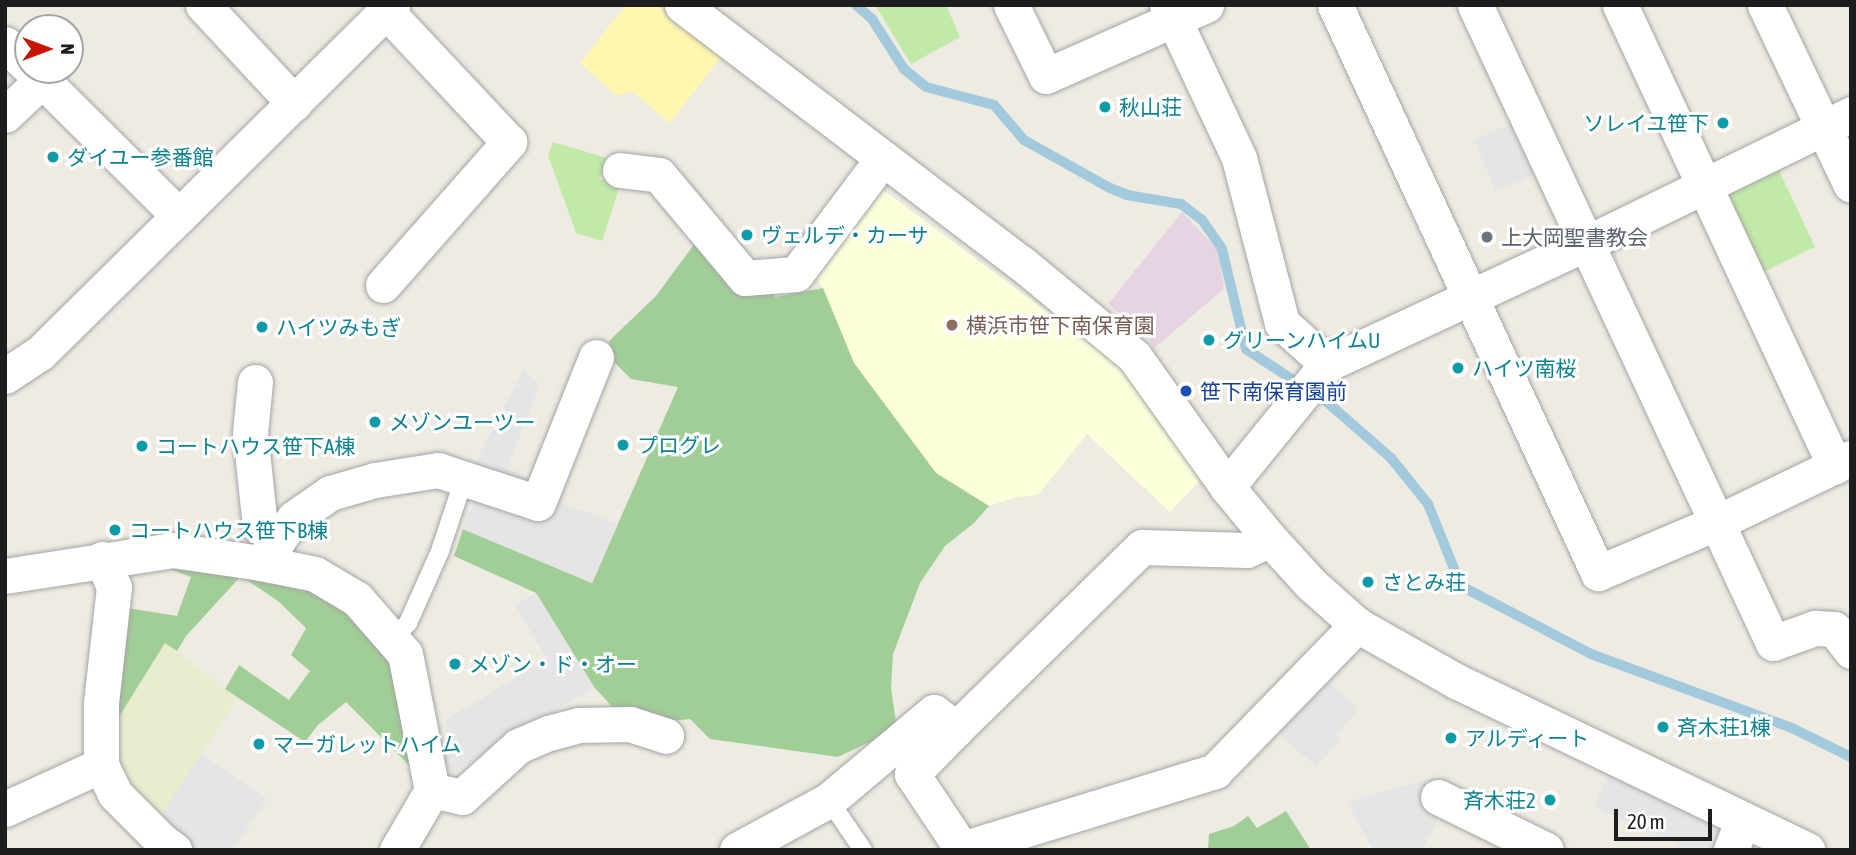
<!DOCTYPE html>
<html>
<head>
<meta charset="utf-8">
<style>
	body { margin:0 }
	#map { position:relative; width:1856px; height:855px; overflow:hidden; background:#eeebe2; font-family:"Asap Condensed","Noto Sans JP",sans-serif }
	div>[style] { position:absolute }
	.industrial>* { inset:0; background:#e7d4e2 }
	.education>* { inset:0; background:#fbffda }
	.farmland>* { inset:0; background:#e8edcd }
	.grass>* { inset:0; background:#c1e9a7 }
	.forest>* { inset:0; background:#a1ce96 }
	.sand>* { inset:0; background:#fff7af }
	.parking>* { inset:0; background:#e5e5e5; transform-origin:0 0 }
	.stream>* { height:10px; margin:-5px; padding:0 5px; transform-origin:5px; border-radius:5px; background:#a2c9dc }
	.roads { filter:drop-shadow(0 0 2px #a4a4a4) drop-shadow(0 0 2px #a4a4a4) }
	.lane>* { height:18px; margin:-9px; padding:0 9px; transform-origin:9px; border-radius:9px; background:#fff }
	.street>* { height:35px; margin:-17.5px; padding:0 17.5px; transform-origin:17.5px; border-radius:17.5px; background:#fff }
	.dots>* { width:19px; height:19px; translate:-50% -50%; box-sizing:border-box; border:4px solid #fff; border-radius:50% }
	span { translate:-50% -50%; white-space:nowrap; text-align:center; line-height:1.15; -webkit-text-stroke:6px #fff; paint-order:stroke }
	.culture-label { font-size:21px; color:#0d838f }
	.left { translate:0 -50%; text-align:left }
	.right { translate:-100% -50%; text-align:right }
	.worship-label { font-size:21px; color:#5b616d }
	.education-label { font-size:21px; color:#785e54 }
	.transit-label { font-size:21px; color:#164399 }
	.frame { position:absolute; inset:0; border:7px solid #1d1d1d; pointer-events:none }
	.north { position:absolute; left:14px; top:14px; width:70px; height:70px; box-sizing:border-box; background:#fff; border:2px solid #a5a5a5; border-radius:50%; rotate:90deg; font-size:19px; font-weight:700; line-height:28px; text-align:center; color:#1d1d1d }
	.north::after { content:''; display:block; margin:auto; width:24px; height:32px; background:#c91500; clip-path:polygon(50% 0,100% 100%,50% 72%,0 100%) }
	.scale { position:absolute; left:1614px; top:809px; width:98px; height:32px; box-sizing:border-box; border:4px solid #1d1d1d; border-top:0; padding-left:9px; font-size:21px; line-height:24px; white-space:nowrap; color:#1d1d1d; -webkit-text-stroke:5px #fff; paint-order:stroke }
</style>
</head>
<body>
<div id="map">
	<div class="industrial">
		<i style="clip-path:polygon(1182px 212px,1219px 251px,1224px 289px,1154px 348px,1147px 337px,1108px 304px)"></i>
	</div>
	<div class="education">
		<i style="clip-path:polygon(883px 190px,1115px 362px,1202px 478px,1170px 512px,1087px 434px,1038px 495px,1016px 497px,989px 506px,936px 473px,854px 363px,823px 288px,814px 276px)"></i>
	</div>
	<div class="farmland">
		<i style="clip-path:polygon(165px 642px,237px 699px,160px 816px,126px 789px,107px 736px)"></i>
	</div>
	<div class="grass">
		<i style="clip-path:polygon(875px 5px,946px 5px,960px 37px,911px 64px)"></i>
		<i style="clip-path:polygon(553px 142px,607px 158px,600px 179px,620px 185px,602px 241px,576px 233px,548px 155px)"></i>
		<i style="clip-path:polygon(1777px 166px,1815px 247px,1759px 274px,1726px 203px,1729px 189px)"></i>
	</div>
	<div class="forest">
		<i style="clip-path:polygon(695px 243px,742px 296px,766px 283px,775px 297px,823px 288px,854px 363px,936px 473px,989px 506px,974px 523px,945px 546px,920px 583px,893px 654px,891px 688px,897px 729px,838px 757px,710px 739px,690px 719px,661px 722px,618px 713px,594px 687px,536px 593px,454px 556px,463px 529px,592px 583px,678px 387px,631px 379px,612px 360px,609px 341px,656px 296px)"></i>
		<i style="clip-path:polygon(165px 557px,239px 568px,296px 583px,357px 612px,395px 657px,422px 778px,346px 702px,318px 725px,305px 742px,225px 689px,239px 665px,289px 700px,310px 671px,291px 655px,306px 628px,278px 601px,241px 576px,186px 636px,177px 651px,165px 643px,107px 736px,121px 607px,177px 616px,191px 577px,162px 566px)"></i>
		<i style="clip-path:polygon(1286px 811px,1311px 850px,1208px 850px,1209px 834px,1234px 826px,1248px 816px,1257px 828px)"></i>
	</div>
	<div class="sand">
		<i style="clip-path:polygon(626px 5px,657px 5px,725px 51px,670px 123px,633px 92px,616px 95px,580px 63px)"></i>
	</div>
	<div class="parking">
		<i style="left:1518px;top:121px;width:56px;height:48px;rotate:67deg"></i>
		<i style="clip-path:polygon(523px 370px,540px 384px,507px 468px,536px 482px,532px 496px,469px 475px)"></i>
		<i style="clip-path:polygon(479px 491px,552px 499px,618px 524px,592px 583px,463px 529px)"></i>
		<i style="clip-path:polygon(536px 593px,594px 687px,451px 774px,442px 759px,447px 719px,547px 659px,515px 605px)"></i>
		<i style="clip-path:polygon(1325px 678px,1359px 709px,1337px 734px,1341px 739px,1316px 767px,1277px 731px)"></i>
		<i style="clip-path:polygon(201px 754px,267px 799px,233px 850px,194px 850px,156px 823px)"></i>
		<i style="clip-path:polygon(1610px 770px,1725px 821px,1712px 850px,1691px 850px,1594px 807px)"></i>
		<i style="clip-path:polygon(1432px 778px,1453px 790px,1422px 850px,1373px 850px,1347px 802px)"></i>
	</div>
	<div class="stream">
		<i style="left:856px;top:5px;width:21px;rotate:41deg"></i>
		<i style="left:872px;top:19px;width:59px;rotate:57.4deg"></i>
		<i style="left:904px;top:69px;width:28px;rotate:39deg"></i>
		<i style="left:926px;top:87px;width:70px;rotate:14.8deg"></i>
		<i style="left:994px;top:105px;width:46px;rotate:49.4deg"></i>
		<i style="left:1024px;top:140px;width:98px;rotate:29.2deg"></i>
		<i style="left:1110px;top:188px;width:18px;rotate:22deg"></i>
		<i style="left:1127px;top:195px;width:55px;rotate:9.5deg"></i>
		<i style="left:1181px;top:204px;width:26px;rotate:37deg"></i>
		<i style="left:1202px;top:220px;width:35px;rotate:55deg"></i>
		<i style="left:1222px;top:249px;width:103px;rotate:76.5deg"></i>
		<i style="left:1246px;top:349px;width:98px;rotate:33.4deg"></i>
		<i style="left:1328px;top:403px;width:84px;rotate:41.1deg"></i>
		<i style="left:1391px;top:458px;width:59px;rotate:51.2deg"></i>
		<i style="left:1428px;top:504px;width:88px;rotate:68.1deg"></i>
		<i style="left:1461px;top:586px;width:147px;rotate:27.6deg"></i>
		<i style="left:1591px;top:654px;width:214px;rotate:20.2deg"></i>
		<i style="left:1792px;top:728px;width:66px;rotate:26.2deg"></i>
	</div>
	<div class="roads">
		<div class="lane">
			<i style="left:393px;top:640px;width:23px;rotate:-49deg"></i>
			<i style="left:408px;top:623px;width:79px;rotate:-66deg"></i>
			<i style="left:440px;top:551px;width:76px;rotate:-71.6deg"></i>
			<i style="left:829px;top:800px;width:60px;rotate:55.8deg"></i>
		</div>
		<div class="street">
			<i style="left:203px;top:5px;width:134px;rotate:47.1deg"></i>
			<i style="left:682px;top:5px;width:426px;rotate:37.3deg"></i>
			<i style="left:1021px;top:263px;width:146px;rotate:39.5deg"></i>
			<i style="left:1134px;top:356px;width:161px;rotate:54.6deg"></i>
			<i style="left:1227px;top:487px;width:67px;rotate:50.4deg"></i>
			<i style="left:1270px;top:539px;width:61px;rotate:47.7deg"></i>
			<i style="left:1311px;top:584px;width:62px;rotate:41.7deg"></i>
			<i style="left:1357px;top:625px;width:114px;rotate:29.5deg"></i>
			<i style="left:1456px;top:681px;width:390px;rotate:25.7deg"></i>
			<i style="left:1011px;top:5px;width:79px;rotate:63.8deg"></i>
			<i style="left:1046px;top:76px;width:175px;rotate:-23.9deg"></i>
			<i style="left:1167px;top:5px;width:169px;rotate:64.8deg"></i>
			<i style="left:1239px;top:158px;width:171px;rotate:75.4deg"></i>
			<i style="left:1282px;top:323px;width:61px;rotate:42.3deg"></i>
			<i style="left:1335px;top:5px;width:626px;rotate:65.15deg"></i>
			<i style="left:1598px;top:573px;width:128px;rotate:-23deg"></i>
			<i style="left:1716px;top:523px;width:150px;rotate:-25.7deg"></i>
			<i style="left:1475px;top:5px;width:704px;rotate:64.96deg"></i>
			<i style="left:1773px;top:643px;width:45px;rotate:-19.7deg"></i>
			<i style="left:1815px;top:628px;width:19px;rotate:3deg"></i>
			<i style="left:1834px;top:629px;width:28px;rotate:52deg"></i>
			<i style="left:1620px;top:5px;width:509px;rotate:65deg"></i>
			<i style="left:1765px;top:5px;width:199px;rotate:64.5deg"></i>
			<i style="left:5px;top:44px;width:32px;rotate:44deg"></i>
			<i style="left:32px;top:70px;width:207px;rotate:44.8deg"></i>
			<i style="left:179px;top:216px;width:300px;rotate:-44.7deg"></i>
			<i style="left:5px;top:115px;width:51px;rotate:-43.4deg"></i>
			<i style="left:620px;top:170px;width:39px;rotate:7deg"></i>
			<i style="left:659px;top:175px;width:134px;rotate:50.1deg"></i>
			<i style="left:745px;top:278px;width:51px;rotate:-4.5deg"></i>
			<i style="left:796px;top:274px;width:145px;rotate:-53.1deg"></i>
			<i style="left:383px;top:285px;width:191px;rotate:-48.6deg"></i>
			<i style="left:509px;top:142px;width:180px;rotate:-133.2deg"></i>
			<i style="left:5px;top:376px;width:42px;rotate:-33.3deg"></i>
			<i style="left:40px;top:353px;width:195px;rotate:-44.6deg"></i>
			<i style="left:255px;top:382px;width:51px;rotate:95.6deg"></i>
			<i style="left:250px;top:433px;width:94px;rotate:83.9deg"></i>
			<i style="left:260px;top:526px;width:23px;rotate:38deg"></i>
			<i style="left:1227px;top:487px;width:159px;rotate:-50.9deg"></i>
			<i style="left:1327px;top:364px;width:287px;rotate:-25deg"></i>
			<i style="left:1587px;top:243px;width:294px;rotate:-26deg"></i>
			<i style="left:102px;top:559px;width:30px;rotate:67deg"></i>
			<i style="left:114px;top:587px;width:117px;rotate:96.4deg"></i>
			<i style="left:101px;top:703px;width:62px;rotate:90deg"></i>
			<i style="left:101px;top:765px;width:32px;rotate:64deg"></i>
			<i style="left:115px;top:794px;width:68px;rotate:45deg"></i>
			<i style="left:163px;top:842px;width:14px;rotate:36deg"></i>
			<i style="left:261px;top:563px;width:55px;rotate:11.5deg"></i>
			<i style="left:315px;top:574px;width:49px;rotate:30.8deg"></i>
			<i style="left:357px;top:599px;width:73px;rotate:48.9deg"></i>
			<i style="left:405px;top:654px;width:139px;rotate:78.8deg"></i>
			<i style="left:5px;top:576px;width:169px;rotate:-8.8deg"></i>
			<i style="left:172px;top:550px;width:90px;rotate:8.3deg"></i>
			<i style="left:261px;top:563px;width:56px;rotate:-53.7deg"></i>
			<i style="left:294px;top:518px;width:44px;rotate:-34.8deg"></i>
			<i style="left:330px;top:493px;width:47px;rotate:-16.1deg"></i>
			<i style="left:375px;top:480px;width:64px;rotate:-9deg"></i>
			<i style="left:438px;top:470px;width:105px;rotate:18.3deg"></i>
			<i style="left:538px;top:503px;width:157px;rotate:-68.3deg"></i>
			<i style="left:956px;top:729px;width:63px;rotate:134.4deg"></i>
			<i style="left:912px;top:774px;width:90px;rotate:56.3deg"></i>
			<i style="left:962px;top:849px;width:265px;rotate:-17.1deg"></i>
			<i style="left:1215px;top:771px;width:204px;rotate:-45.8deg"></i>
			<i style="left:1438px;top:797px;width:120px;rotate:26.1deg"></i>
			<i style="left:5px;top:809px;width:106px;rotate:-24.6deg"></i>
			<i style="left:397px;top:850px;width:69px;rotate:-59.7deg"></i>
			<i style="left:432px;top:790px;width:31px;rotate:13deg"></i>
			<i style="left:462px;top:797px;width:76px;rotate:-42.3deg"></i>
			<i style="left:518px;top:746px;width:34px;rotate:-23deg"></i>
			<i style="left:549px;top:733px;width:31px;rotate:-15deg"></i>
			<i style="left:579px;top:725px;width:51px;rotate:-1.1deg"></i>
			<i style="left:630px;top:724px;width:38px;rotate:18deg"></i>
			<i style="left:737px;top:850px;width:105px;rotate:-28.5deg"></i>
			<i style="left:829px;top:800px;width:137px;rotate:-40deg"></i>
			<i style="left:934px;top:712px;width:28px;rotate:38deg"></i>
			<i style="left:956px;top:729px;width:260px;rotate:-44.4deg"></i>
			<i style="left:1142px;top:547px;width:105px;rotate:1.6deg"></i>
			<i style="left:1247px;top:550px;width:25px;rotate:-26deg"></i>
			<i style="left:1731px;top:850px;width:33px;rotate:-69deg"></i>
		</div>
	</div>
	<div class="dots">
		<i style="left:1105px;top:107px;background:#0f9aa8"></i>
		<i style="left:1723px;top:123px;background:#0f9aa8"></i>
		<i style="left:53px;top:157px;background:#0f9aa8"></i>
		<i style="left:747px;top:235px;background:#0f9aa8"></i>
		<i style="left:1487px;top:237px;background:#6b7280"></i>
		<i style="left:952px;top:325px;background:#8d6e63"></i>
		<i style="left:262px;top:327px;background:#0f9aa8"></i>
		<i style="left:1209px;top:340px;background:#0f9aa8"></i>
		<i style="left:1458px;top:368px;background:#0f9aa8"></i>
		<i style="left:1186px;top:391px;background:#1a4fb4"></i>
		<i style="left:375px;top:422px;background:#0f9aa8"></i>
		<i style="left:623px;top:445px;background:#0f9aa8"></i>
		<i style="left:142px;top:446px;background:#0f9aa8"></i>
		<i style="left:115px;top:530px;background:#0f9aa8"></i>
		<i style="left:1368px;top:582px;background:#0f9aa8"></i>
		<i style="left:455px;top:664px;background:#0f9aa8"></i>
		<i style="left:1663px;top:727px;background:#0f9aa8"></i>
		<i style="left:1451px;top:738px;background:#0f9aa8"></i>
		<i style="left:259px;top:744px;background:#0f9aa8"></i>
		<i style="left:1550px;top:800px;background:#0f9aa8"></i>
	</div>
	<div class="culture-label">
		<span class="left" style="left:1119px;top:107px">秋山荘</span>
		<span class="right" style="left:1709px;top:123px">ソレイユ笹下</span>
		<span class="left" style="left:67px;top:157px">ダイユー参番館</span>
		<span class="left" style="left:761px;top:235px">ヴェルデ・カーサ</span>
		<span class="left" style="left:276px;top:327px">ハイツみもぎ</span>
		<span class="left" style="left:1223px;top:340px">グリーンハイムU</span>
		<span class="left" style="left:1472px;top:368px">ハイツ南桜</span>
		<span class="left" style="left:389px;top:422px">メゾンユーツー</span>
		<span class="left" style="left:637px;top:445px">プログレ</span>
		<span class="left" style="left:156px;top:446px">コートハウス笹下A棟</span>
		<span class="left" style="left:129px;top:530px">コートハウス笹下B棟</span>
		<span class="left" style="left:1382px;top:582px">さとみ荘</span>
		<span class="left" style="left:469px;top:664px">メゾン・ド・オー</span>
		<span class="left" style="left:1677px;top:727px">斉木荘1棟</span>
		<span class="left" style="left:1465px;top:738px">アルディート</span>
		<span class="left" style="left:273px;top:744px">マーガレットハイム</span>
		<span class="right" style="left:1536px;top:800px">斉木荘2</span>
	</div>
	<div class="worship-label">
		<span class="left" style="left:1501px;top:237px">上大岡聖書教会</span>
	</div>
	<div class="education-label">
		<span class="left" style="left:966px;top:325px">横浜市笹下南保育園</span>
	</div>
	<div class="transit-label">
		<span class="left" style="left:1200px;top:391px">笹下南保育園前</span>
	</div>
	<div class="frame"></div>
	<div class="north">N</div>
	<div class="scale">20 m</div>
</div>
</body>
</html>
